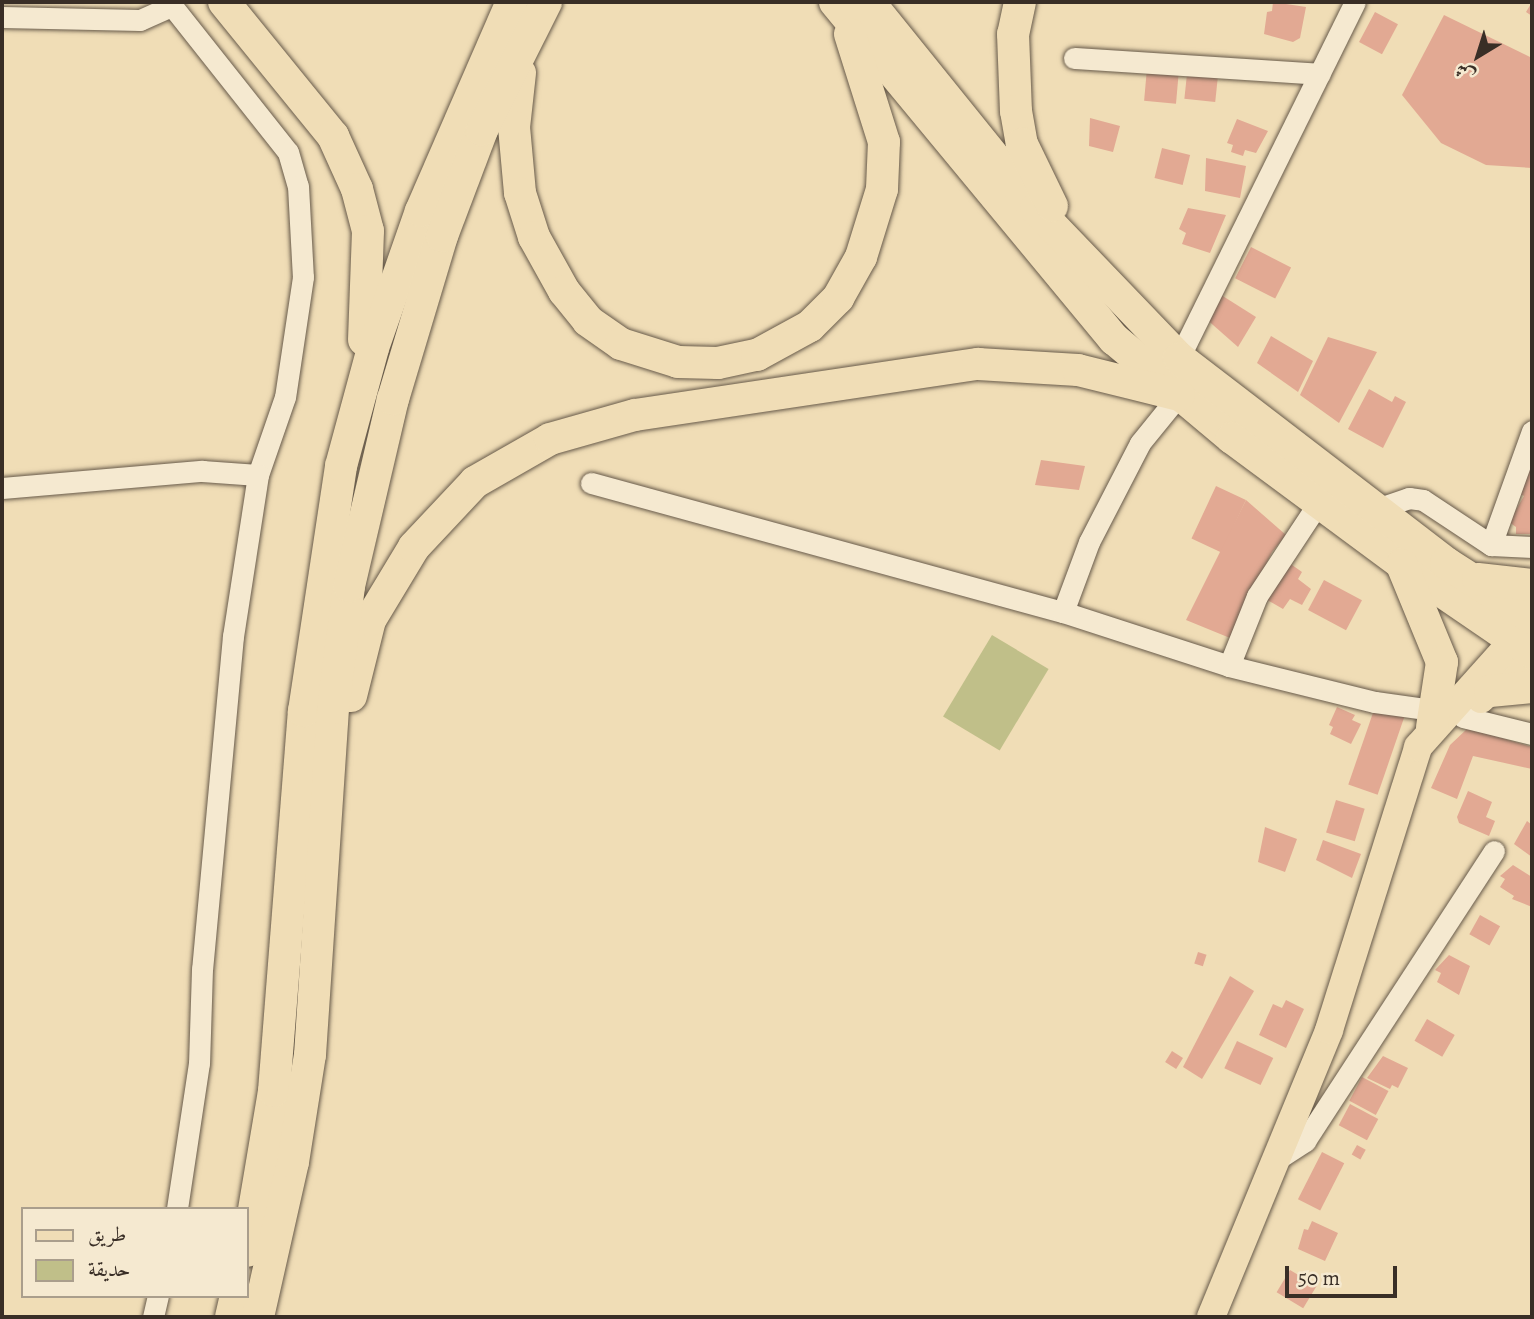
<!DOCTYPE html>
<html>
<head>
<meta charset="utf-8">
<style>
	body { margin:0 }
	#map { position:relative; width:1534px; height:1319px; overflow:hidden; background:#f0ddb6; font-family:Alegreya,Amiri,serif }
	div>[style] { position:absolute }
	.green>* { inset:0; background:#c0bf89; transform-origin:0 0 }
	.building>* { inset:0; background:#e2a993; transform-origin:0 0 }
	.roads { filter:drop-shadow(0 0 2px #675a4a) drop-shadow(0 0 2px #675a4a) }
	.minor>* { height:21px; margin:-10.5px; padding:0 10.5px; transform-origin:10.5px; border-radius:10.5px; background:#f5e9d0 }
	.major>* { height:28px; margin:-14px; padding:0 14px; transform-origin:14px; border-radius:14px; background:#f0ddb6 }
	.highway>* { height:32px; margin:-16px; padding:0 16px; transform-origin:16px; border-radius:16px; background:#f0ddb6 }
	span { translate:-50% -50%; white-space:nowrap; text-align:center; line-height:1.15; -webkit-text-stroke:5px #f5e9d0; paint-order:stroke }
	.frame { position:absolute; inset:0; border:4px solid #392e26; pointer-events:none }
	.legend { position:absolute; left:21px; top:1207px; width:228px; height:91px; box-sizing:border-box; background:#f5e9d0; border:2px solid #aa9e8c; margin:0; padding:9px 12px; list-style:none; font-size:21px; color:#392e26 }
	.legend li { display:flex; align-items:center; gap:14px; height:35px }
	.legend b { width:35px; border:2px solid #aa9e8c }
	.north { position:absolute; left:1443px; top:21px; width:70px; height:70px; -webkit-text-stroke:5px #f5e9d0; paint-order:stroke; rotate:218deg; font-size:19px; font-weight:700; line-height:28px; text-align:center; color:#392e26 }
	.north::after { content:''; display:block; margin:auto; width:24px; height:32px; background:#392e26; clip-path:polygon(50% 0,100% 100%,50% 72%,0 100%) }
	.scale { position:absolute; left:1285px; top:1266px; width:112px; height:32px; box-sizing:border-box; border:4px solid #392e26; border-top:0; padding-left:9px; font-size:21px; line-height:24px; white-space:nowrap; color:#392e26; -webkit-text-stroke:5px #f5e9d0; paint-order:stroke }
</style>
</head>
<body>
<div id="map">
	<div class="green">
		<i style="left:992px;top:635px;width:66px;height:95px;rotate:31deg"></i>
	</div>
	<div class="building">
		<i style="clip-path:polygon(1273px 2px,1306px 7px,1300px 38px,1293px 42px,1264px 34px,1267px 12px,1272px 11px)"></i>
		<i style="clip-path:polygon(1532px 2px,1532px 16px,1526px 12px)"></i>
		<i style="left:1375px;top:12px;width:26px;height:34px;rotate:28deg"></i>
		<i style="clip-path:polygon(1444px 15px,1532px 58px,1532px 168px,1486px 165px,1441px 143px,1402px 95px)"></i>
		<i style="left:1147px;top:68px;width:32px;height:33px;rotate:5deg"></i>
		<i style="left:1187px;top:74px;width:31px;height:25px;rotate:6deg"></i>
		<i style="clip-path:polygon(1090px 118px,1120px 126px,1113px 152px,1089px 146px)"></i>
		<i style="clip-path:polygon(1237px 119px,1268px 131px,1256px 153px,1245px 150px,1243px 156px,1231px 152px,1233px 145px,1227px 143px)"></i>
		<i style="left:1162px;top:148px;width:29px;height:31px;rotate:14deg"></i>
		<i style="clip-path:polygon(1206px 158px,1246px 166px,1240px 198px,1205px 191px)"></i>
		<i style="clip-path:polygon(1188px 208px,1226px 215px,1210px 253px,1182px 244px,1186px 233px,1179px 229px)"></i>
		<i style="left:1251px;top:247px;width:45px;height:35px;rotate:27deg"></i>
		<i style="clip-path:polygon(1218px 293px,1256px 317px,1238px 347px,1204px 317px)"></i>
		<i style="clip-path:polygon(1271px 336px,1313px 361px,1298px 392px,1257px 363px)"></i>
		<i style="clip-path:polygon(1328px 337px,1377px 352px,1339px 423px,1300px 395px)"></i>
		<i style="clip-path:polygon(1369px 389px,1392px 402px,1395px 396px,1406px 402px,1383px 448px,1348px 429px)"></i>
		<i style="clip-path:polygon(1041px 460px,1085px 466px,1079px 490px,1035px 485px)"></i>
		<i style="clip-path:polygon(1531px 467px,1532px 534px,1516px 534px,1516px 527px,1509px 522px,1524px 496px,1516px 491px)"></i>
		<i style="left:1216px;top:486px;width:33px;height:58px;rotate:25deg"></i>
		<i style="clip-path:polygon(1246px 500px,1286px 535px,1272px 552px,1230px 638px,1186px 620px)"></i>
		<i style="clip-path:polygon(1285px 560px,1302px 572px,1298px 579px,1311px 589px,1302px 605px,1290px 599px,1283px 609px,1264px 598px)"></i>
		<i style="left:1324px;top:580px;width:43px;height:34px;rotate:28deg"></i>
		<i style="clip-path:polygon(1337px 707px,1355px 715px,1352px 720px,1361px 724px,1351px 744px,1330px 734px,1333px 727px,1329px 725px)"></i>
		<i style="left:1375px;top:707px;width:31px;height:82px;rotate:19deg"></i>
		<i style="clip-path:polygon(1468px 728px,1532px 747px,1532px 769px,1473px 756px,1457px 799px,1431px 788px,1450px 745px)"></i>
		<i style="clip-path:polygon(1468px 791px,1492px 802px,1486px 817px,1495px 821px,1489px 836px,1459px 823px,1457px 817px)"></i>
		<i style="left:1336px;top:800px;width:30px;height:34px;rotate:17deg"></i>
		<i style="clip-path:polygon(1527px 821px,1532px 825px,1532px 857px,1514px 844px)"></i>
		<i style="clip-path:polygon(1265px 827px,1297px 839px,1285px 872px,1258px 862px)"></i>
		<i style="clip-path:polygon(1323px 840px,1361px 854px,1352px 878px,1316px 860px)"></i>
		<i style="clip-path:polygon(1513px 865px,1532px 877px,1532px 907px,1512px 899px,1514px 896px,1500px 887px,1505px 879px,1500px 876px)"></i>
		<i style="left:1480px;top:915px;width:23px;height:22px;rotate:29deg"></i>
		<i style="left:1198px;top:952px;width:9px;height:12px;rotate:18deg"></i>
		<i style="clip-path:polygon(1449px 955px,1470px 966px,1459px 995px,1437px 982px,1441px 973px,1435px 970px)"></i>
		<i style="clip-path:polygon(1230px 976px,1254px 991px,1202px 1079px,1183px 1067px)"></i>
		<i style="clip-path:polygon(1286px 1000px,1304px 1009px,1286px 1048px,1259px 1035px,1273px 1004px,1282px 1008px)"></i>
		<i style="left:1427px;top:1019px;width:32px;height:25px;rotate:30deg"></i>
		<i style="left:1237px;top:1041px;width:40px;height:30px;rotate:25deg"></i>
		<i style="left:1172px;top:1051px;width:13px;height:13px;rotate:32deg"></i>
		<i style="clip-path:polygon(1383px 1056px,1408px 1068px,1398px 1088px,1392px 1085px,1390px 1089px,1367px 1078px)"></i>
		<i style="left:1362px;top:1077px;width:30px;height:27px;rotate:28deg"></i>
		<i style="left:1350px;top:1104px;width:32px;height:24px;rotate:28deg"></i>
		<i style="left:1357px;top:1145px;width:10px;height:11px;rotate:29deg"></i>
		<i style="left:1322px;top:1152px;width:25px;height:53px;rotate:27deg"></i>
		<i style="clip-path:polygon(1312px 1221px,1338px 1233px,1325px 1261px,1298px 1249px,1304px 1229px,1308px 1230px)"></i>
		<i style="left:1290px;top:1270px;width:31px;height:26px;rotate:31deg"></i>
	</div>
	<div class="roads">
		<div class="minor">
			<i style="left:169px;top:2px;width:191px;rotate:51.6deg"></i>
			<i style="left:288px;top:152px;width:35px;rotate:74deg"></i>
			<i style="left:298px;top:186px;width:91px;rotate:86.9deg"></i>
			<i style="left:303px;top:277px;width:121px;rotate:98.5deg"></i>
			<i style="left:285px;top:397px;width:83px;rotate:109.1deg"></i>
			<i style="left:258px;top:475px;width:163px;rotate:98.8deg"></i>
			<i style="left:233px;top:636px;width:334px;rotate:95.3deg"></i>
			<i style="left:202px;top:969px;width:94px;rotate:91.8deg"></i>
			<i style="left:199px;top:1063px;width:148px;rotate:98.6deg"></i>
			<i style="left:2px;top:17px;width:138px;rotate:1.2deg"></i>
			<i style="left:140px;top:20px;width:35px;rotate:-24deg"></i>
			<i style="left:1074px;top:58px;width:246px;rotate:3.7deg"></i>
			<i style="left:1179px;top:358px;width:397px;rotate:-63.7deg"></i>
			<i style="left:591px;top:483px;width:489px;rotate:15.3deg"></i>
			<i style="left:1063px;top:612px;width:175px;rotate:18deg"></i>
			<i style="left:1229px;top:666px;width:150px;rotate:13.9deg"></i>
			<i style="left:1375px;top:702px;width:59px;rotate:7.9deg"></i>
			<i style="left:2px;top:488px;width:201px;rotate:-4.9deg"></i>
			<i style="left:202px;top:471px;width:56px;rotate:4.1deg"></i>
			<i style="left:1374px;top:510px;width:37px;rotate:-19deg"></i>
			<i style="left:1409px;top:498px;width:14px;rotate:8deg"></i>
			<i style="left:1423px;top:500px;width:82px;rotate:33.5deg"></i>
			<i style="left:1491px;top:545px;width:41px;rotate:2.8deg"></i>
			<i style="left:1491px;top:545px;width:121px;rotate:-70.2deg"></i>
			<i style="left:1063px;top:612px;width:75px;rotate:-69.6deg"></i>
			<i style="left:1089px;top:542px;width:111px;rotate:-62.7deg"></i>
			<i style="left:1140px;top:443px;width:62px;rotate:-50.9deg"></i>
			<i style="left:1229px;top:666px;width:75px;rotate:-68.2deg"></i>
			<i style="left:1257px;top:596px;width:113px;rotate:-56.6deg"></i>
			<i style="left:1463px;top:717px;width:71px;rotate:13.8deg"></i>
			<i style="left:1276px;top:1160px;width:35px;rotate:-33deg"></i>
			<i style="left:1305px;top:1141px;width:346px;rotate:-56.9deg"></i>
			<i style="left:153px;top:1317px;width:22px;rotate:-77deg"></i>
		</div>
		<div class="major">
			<i style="left:1481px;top:699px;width:69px;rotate:-42.7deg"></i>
			<i style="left:1211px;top:1317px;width:310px;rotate:-67.6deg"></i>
			<i style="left:1329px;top:1030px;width:297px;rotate:-72.5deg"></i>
			<i style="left:1418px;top:747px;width:164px;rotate:-48.2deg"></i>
		</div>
		<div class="highway">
			<i style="left:224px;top:2px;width:173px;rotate:50.9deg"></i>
			<i style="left:333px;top:136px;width:58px;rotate:65.6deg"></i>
			<i style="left:357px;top:189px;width:43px;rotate:75.3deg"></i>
			<i style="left:368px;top:231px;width:109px;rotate:92.1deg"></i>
			<i style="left:835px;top:2px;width:438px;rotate:50.4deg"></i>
			<i style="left:1114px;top:339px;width:154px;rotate:40deg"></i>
			<i style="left:1232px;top:438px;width:212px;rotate:36.5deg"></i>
			<i style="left:1402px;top:564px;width:158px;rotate:34.4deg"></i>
			<i style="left:869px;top:2px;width:266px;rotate:51.1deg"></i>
			<i style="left:1036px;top:209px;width:207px;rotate:46.2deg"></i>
			<i style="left:1179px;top:358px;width:337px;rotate:37.5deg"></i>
			<i style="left:1446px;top:563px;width:102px;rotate:32.6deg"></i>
			<i style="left:1020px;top:2px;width:33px;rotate:102deg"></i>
			<i style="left:1013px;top:34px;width:77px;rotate:87.8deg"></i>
			<i style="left:1016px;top:111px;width:34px;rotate:80deg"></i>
			<i style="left:1022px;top:144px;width:69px;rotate:64.2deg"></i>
			<i style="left:520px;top:73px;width:54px;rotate:96.3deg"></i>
			<i style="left:514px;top:127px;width:66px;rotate:84.8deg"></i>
			<i style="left:520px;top:193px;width:46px;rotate:72.3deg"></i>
			<i style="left:534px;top:237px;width:62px;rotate:60.9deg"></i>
			<i style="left:564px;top:291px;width:38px;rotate:51deg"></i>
			<i style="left:588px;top:321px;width:40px;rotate:34.9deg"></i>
			<i style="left:621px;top:344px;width:60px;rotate:17.5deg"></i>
			<i style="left:678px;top:362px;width:40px;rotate:1.4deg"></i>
			<i style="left:718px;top:363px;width:40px;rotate:-12deg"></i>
			<i style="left:757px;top:355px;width:60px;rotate:-28.7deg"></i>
			<i style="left:810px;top:326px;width:40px;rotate:-45deg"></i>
			<i style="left:838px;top:298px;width:47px;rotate:-60.7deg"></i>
			<i style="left:861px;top:257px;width:71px;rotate:-72.8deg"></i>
			<i style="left:882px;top:189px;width:47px;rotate:-87.6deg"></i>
			<i style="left:884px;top:142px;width:113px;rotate:-107.5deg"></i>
			<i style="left:1402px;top:565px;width:105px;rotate:67.6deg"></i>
			<i style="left:1442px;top:662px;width:66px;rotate:98.7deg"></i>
			<i style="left:1478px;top:579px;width:54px;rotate:6.3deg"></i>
			<i style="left:1490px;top:691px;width:42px;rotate:-5.4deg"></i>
			<i style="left:351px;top:696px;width:78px;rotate:-76deg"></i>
			<i style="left:370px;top:620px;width:85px;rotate:-58.9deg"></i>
			<i style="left:414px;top:547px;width:89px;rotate:-46.8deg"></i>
			<i style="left:475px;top:482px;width:86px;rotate:-29.8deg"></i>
			<i style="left:550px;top:439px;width:88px;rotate:-15.8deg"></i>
			<i style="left:635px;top:415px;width:347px;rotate:-8.5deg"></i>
			<i style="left:978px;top:364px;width:100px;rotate:3.4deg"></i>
			<i style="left:1078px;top:370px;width:104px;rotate:13.9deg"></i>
			<i style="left:247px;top:1251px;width:162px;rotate:-80.4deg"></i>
			<i style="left:274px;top:1091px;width:381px;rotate:-85.5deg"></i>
			<i style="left:304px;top:711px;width:248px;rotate:-81.4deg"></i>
			<i style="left:341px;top:466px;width:122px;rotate:-74.8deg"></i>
			<i style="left:373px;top:348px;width:145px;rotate:-70.7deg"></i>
			<i style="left:421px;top:211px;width:228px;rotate:-66.5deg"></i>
			<i style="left:231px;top:1317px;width:22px;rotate:-77deg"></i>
			<i style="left:258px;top:1317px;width:159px;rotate:-77.3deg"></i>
			<i style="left:293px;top:1162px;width:108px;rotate:-81deg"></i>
			<i style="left:310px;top:1055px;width:348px;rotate:-86.2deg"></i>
			<i style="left:333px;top:708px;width:123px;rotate:-82.5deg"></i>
			<i style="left:349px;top:586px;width:192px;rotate:-76.8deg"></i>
			<i style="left:393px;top:399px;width:170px;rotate:-73.3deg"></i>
			<i style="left:442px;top:236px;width:113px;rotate:-69.3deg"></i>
			<i style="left:482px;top:130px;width:143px;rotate:-63.4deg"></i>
		</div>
	</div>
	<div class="frame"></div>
	<ul class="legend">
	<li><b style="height:9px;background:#f0ddb6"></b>طريق</li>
	<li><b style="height:19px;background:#c0bf89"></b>حديقة</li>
	</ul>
	<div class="north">ش</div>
	<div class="scale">50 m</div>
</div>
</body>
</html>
